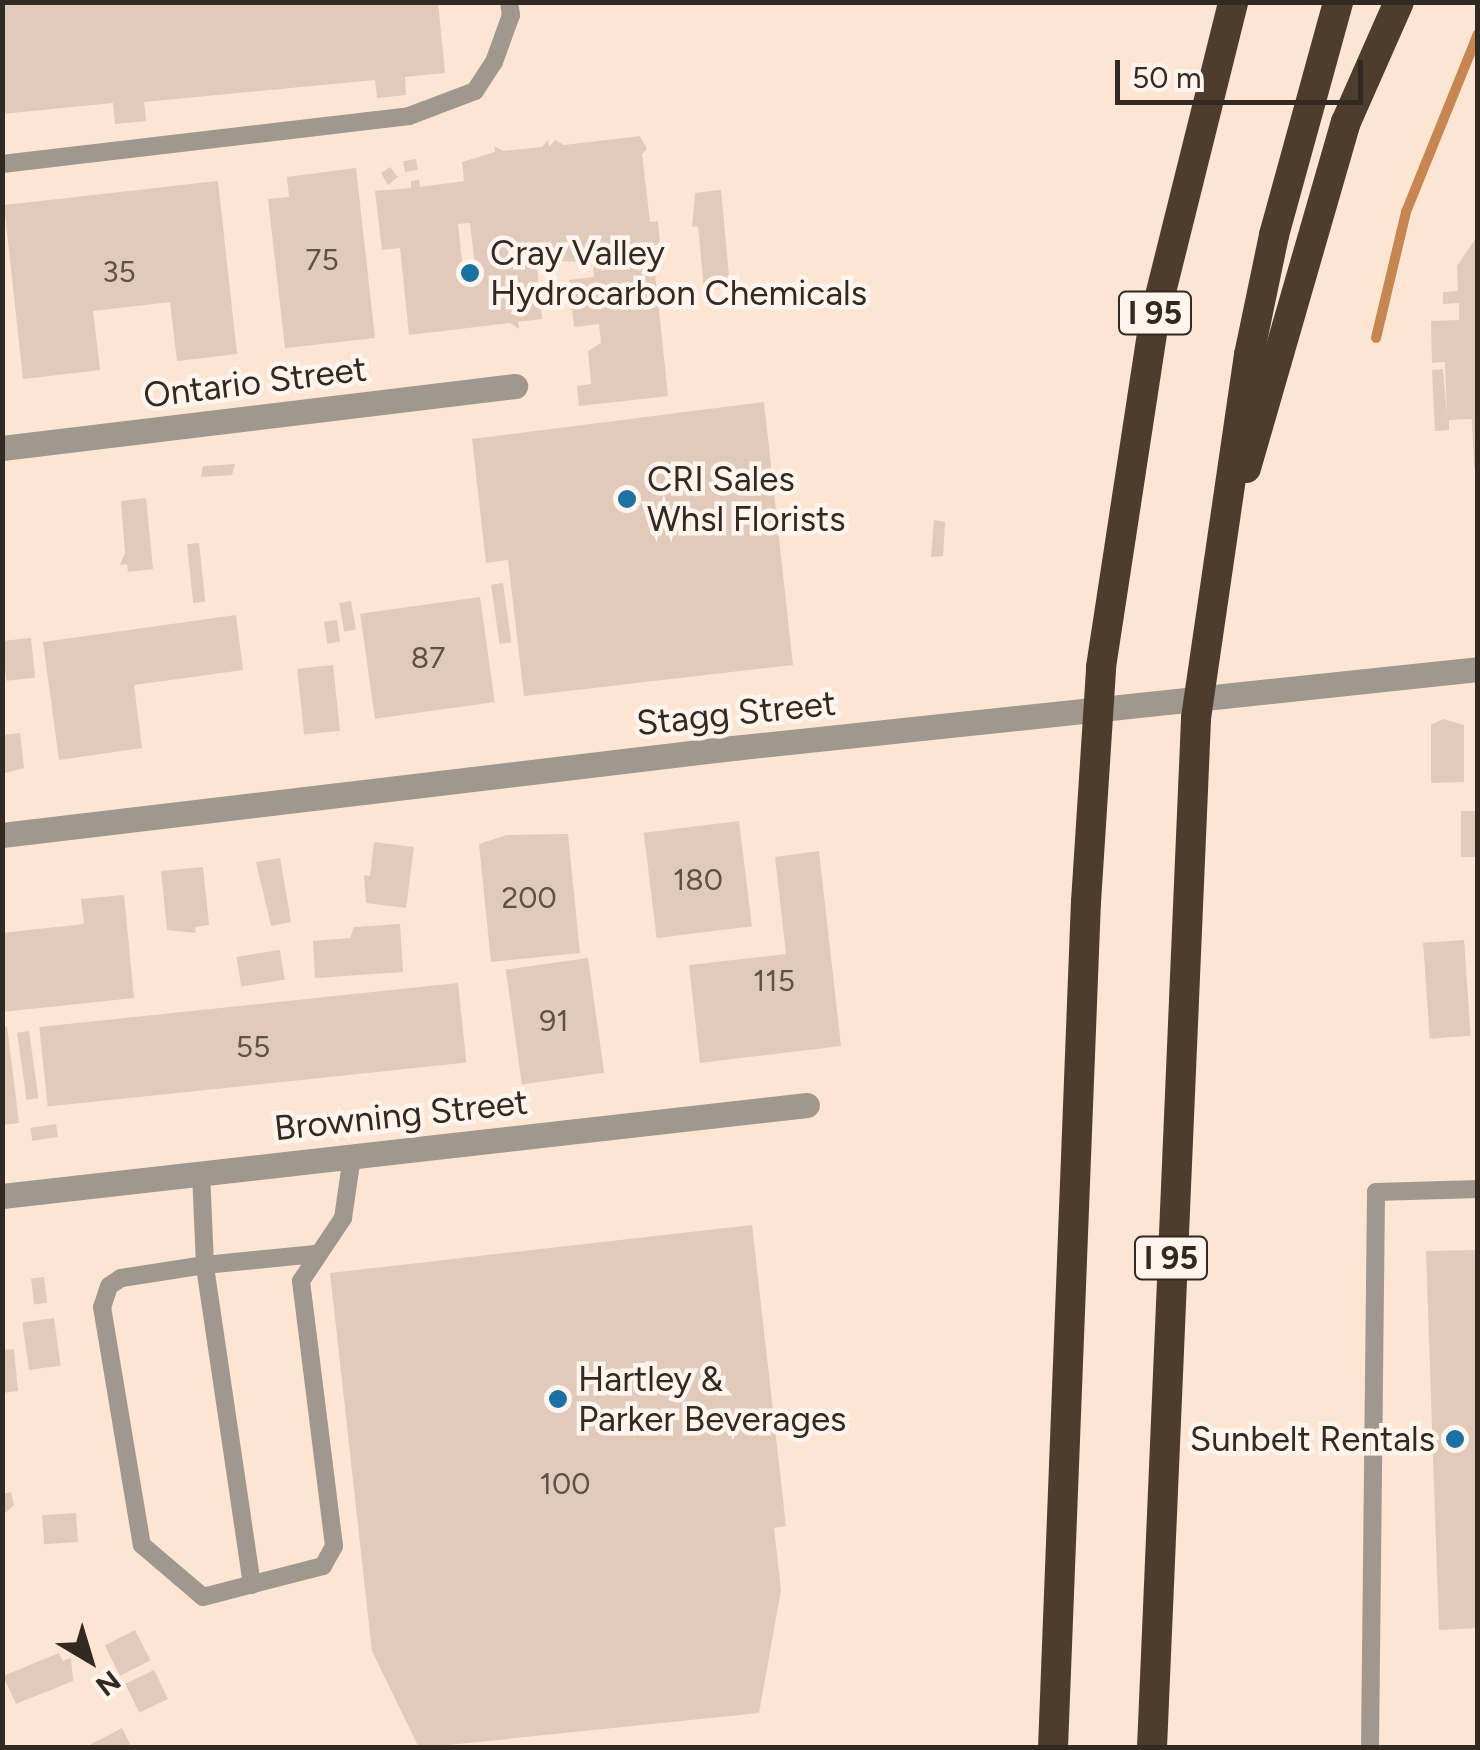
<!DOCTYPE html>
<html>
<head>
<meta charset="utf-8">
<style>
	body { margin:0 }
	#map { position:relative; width:1480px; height:1750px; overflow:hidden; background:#fce5d3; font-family:Figtree,sans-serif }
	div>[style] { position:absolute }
	.stream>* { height:10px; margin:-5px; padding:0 5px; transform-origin:5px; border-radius:5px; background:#c68652 }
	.building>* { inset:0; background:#e1cab9; transform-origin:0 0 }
	.service>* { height:18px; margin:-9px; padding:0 9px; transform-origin:9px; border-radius:9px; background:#a0978f }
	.minor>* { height:25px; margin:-12.5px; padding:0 12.5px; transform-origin:12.5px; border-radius:12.5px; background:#a0978f }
	.motorway>* { height:30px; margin:-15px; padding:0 15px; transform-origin:15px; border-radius:15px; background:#4e3c2d }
	.dots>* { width:28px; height:28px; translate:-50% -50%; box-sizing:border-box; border:5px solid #fff5ee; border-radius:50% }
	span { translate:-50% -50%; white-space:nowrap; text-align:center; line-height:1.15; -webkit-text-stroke:9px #fff5ee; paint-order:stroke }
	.number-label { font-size:30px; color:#5e5148 }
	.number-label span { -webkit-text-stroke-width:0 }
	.shield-label span { padding:2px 8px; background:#fff5ee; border:2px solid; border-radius:8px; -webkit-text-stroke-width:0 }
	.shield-label { font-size:32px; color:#322922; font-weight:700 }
	.poi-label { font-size:35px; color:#322922 }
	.left { translate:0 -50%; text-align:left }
	.right { translate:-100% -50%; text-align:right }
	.street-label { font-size:35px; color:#322922 }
	.frame { position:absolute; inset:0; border:5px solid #322922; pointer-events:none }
	.north { position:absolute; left:40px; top:1610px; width:100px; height:100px; -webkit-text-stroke:8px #fff5ee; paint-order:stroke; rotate:142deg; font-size:28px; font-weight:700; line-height:40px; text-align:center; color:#322922 }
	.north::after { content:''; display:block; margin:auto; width:35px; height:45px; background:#322922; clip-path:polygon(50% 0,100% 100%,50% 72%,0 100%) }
	.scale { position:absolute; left:1115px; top:60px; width:248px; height:45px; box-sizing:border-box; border:5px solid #322922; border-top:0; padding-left:12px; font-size:30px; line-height:35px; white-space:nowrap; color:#322922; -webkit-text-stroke:8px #fff5ee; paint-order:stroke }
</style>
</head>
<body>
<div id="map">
	<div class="stream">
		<i style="left:1376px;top:338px;width:130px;rotate:-76.6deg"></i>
		<i style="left:1406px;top:212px;width:192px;rotate:-68deg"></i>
	</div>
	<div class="building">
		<i style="clip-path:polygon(2px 2px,438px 2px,445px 73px,405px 77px,406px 95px,377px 98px,375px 80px,144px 102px,146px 121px,115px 124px,113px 103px,2px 114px)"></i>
		<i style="clip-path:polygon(evenodd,640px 136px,647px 149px,642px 154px,650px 222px,658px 221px,660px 244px,652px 245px,668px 396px,579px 406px,577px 386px,591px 384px,588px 351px,601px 343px,599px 324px,574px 327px,569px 280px,594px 277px,593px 262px,552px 261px,552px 267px,537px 269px,542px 319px,518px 322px,519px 329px,510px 323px,409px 335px,400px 248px,382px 250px,375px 191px,411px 188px,411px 181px,419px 180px,420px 187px,464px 181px,462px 162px,495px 152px,494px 146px,504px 151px,542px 147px,548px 140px,549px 147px,555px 140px,564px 145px,640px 136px,470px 223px,475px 267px,463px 269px,458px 224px,470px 223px)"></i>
		<i style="left:416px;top:159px;width:11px;height:13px;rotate:80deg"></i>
		<i style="clip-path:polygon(390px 167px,398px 177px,388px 185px,381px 173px)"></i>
		<i style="clip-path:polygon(356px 168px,375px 338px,285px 348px,268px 199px,289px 197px,287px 177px)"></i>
		<i style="clip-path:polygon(218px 181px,237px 354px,177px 361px,170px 302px,93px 311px,100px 370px,23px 379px,4px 205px)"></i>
		<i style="clip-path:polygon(721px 190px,730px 287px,704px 290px,698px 226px,692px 227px,695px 193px)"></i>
		<i style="clip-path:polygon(1478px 235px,1478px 468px,1474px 468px,1472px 419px,1449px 420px,1449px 430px,1435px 431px,1432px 370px,1443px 369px,1447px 417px,1445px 362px,1432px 363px,1431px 321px,1459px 320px,1459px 303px,1443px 304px,1443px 292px,1458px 291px,1457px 266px)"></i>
		<i style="clip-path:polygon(764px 402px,793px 665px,524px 696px,508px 560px,486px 563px,472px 439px)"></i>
		<i style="clip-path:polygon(235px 464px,232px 475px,201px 477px,203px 466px)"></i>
		<i style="clip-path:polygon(146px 498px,153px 569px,128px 572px,127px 564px,120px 565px,125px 553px,121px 501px)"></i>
		<i style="clip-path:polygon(934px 520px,945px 522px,943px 556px,931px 557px)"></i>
		<i style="left:199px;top:543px;width:59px;height:12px;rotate:84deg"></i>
		<i style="left:503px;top:583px;width:60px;height:12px;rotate:82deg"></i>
		<i style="left:480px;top:597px;width:106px;height:121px;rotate:82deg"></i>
		<i style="left:351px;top:601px;width:29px;height:12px;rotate:80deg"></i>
		<i style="clip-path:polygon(236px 615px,243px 670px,134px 685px,142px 748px,59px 760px,43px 642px)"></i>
		<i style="left:337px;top:620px;width:22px;height:13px;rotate:82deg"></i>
		<i style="left:31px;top:638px;width:40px;height:29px;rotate:84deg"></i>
		<i style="left:333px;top:665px;width:66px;height:36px;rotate:84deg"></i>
		<i style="clip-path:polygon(1443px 719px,1464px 725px,1464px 782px,1431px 783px,1431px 725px)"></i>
		<i style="clip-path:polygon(20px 733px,24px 768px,2px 774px,2px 735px)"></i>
		<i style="left:1461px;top:811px;width:17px;height:46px"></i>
		<i style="left:739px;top:821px;width:106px;height:96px;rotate:83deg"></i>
		<i style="clip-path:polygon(568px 834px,580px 953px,491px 962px,479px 844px,507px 835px)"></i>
		<i style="clip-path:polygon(374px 842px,414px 847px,406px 908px,366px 903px,364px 875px,370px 876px)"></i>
		<i style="clip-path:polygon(819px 851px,841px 1046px,700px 1063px,689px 965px,786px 954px,775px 857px)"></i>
		<i style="clip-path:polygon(280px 858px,291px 922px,271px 926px,256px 862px)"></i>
		<i style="clip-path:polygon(203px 867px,209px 925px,195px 927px,196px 933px,167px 930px,161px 871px)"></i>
		<i style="clip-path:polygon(124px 895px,134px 998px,2px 1012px,2px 933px,84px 924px,81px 899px)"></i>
		<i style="clip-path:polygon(400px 924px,403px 972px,315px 978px,313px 941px,350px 938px,354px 927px)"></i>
		<i style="left:1464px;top:940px;width:96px;height:41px;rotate:86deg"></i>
		<i style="left:280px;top:950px;width:30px;height:44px;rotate:81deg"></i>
		<i style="left:588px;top:958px;width:116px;height:83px;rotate:82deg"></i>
		<i style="left:458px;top:983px;width:80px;height:421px;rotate:84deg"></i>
		<i style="clip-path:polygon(7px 1026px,19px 1123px,2px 1125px,2px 1027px)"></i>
		<i style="left:29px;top:1031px;width:68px;height:12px;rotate:82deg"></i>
		<i style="left:56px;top:1124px;width:13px;height:26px;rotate:81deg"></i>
		<i style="clip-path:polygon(752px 1225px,786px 1526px,774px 1528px,781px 1590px,759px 1713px,419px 1748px,372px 1651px,330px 1273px)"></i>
		<i style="clip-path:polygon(1478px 1250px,1478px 1628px,1439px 1630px,1426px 1251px)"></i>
		<i style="left:44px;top:1277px;width:26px;height:13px;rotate:83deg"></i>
		<i style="left:54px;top:1318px;width:48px;height:32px;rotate:82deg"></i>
		<i style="clip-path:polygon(14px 1349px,18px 1391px,2px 1393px,2px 1350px)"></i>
		<i style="clip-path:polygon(11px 1492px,14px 1505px,2px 1516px,2px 1494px)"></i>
		<i style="left:76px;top:1513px;width:29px;height:34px;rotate:86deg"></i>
		<i style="left:135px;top:1630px;width:34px;height:34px;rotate:63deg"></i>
		<i style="clip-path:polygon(59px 1653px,63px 1661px,71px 1658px,73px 1681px,16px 1704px,3px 1676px)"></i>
		<i style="left:154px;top:1670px;width:32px;height:32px;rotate:64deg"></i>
		<i style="clip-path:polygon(122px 1728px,132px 1748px,84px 1748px)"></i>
	</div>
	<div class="service">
		<i style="left:2px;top:164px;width:410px;rotate:-6.7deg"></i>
		<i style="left:409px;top:116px;width:71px;rotate:-20.7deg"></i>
		<i style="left:475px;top:91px;width:35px;rotate:-57deg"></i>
		<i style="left:494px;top:62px;width:50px;rotate:-70.1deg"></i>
		<i style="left:511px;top:15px;width:13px;rotate:-99deg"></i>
		<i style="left:201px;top:1173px;width:92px;rotate:87.5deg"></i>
		<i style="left:205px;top:1265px;width:85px;rotate:171.2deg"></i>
		<i style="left:121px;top:1278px;width:14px;rotate:146deg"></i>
		<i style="left:109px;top:1286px;width:22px;rotate:108deg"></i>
		<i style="left:102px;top:1307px;width:241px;rotate:80.5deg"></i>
		<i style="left:142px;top:1545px;width:80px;rotate:40.4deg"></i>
		<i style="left:203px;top:1597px;width:124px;rotate:-14.5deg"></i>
		<i style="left:323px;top:1566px;width:23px;rotate:-61deg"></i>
		<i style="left:334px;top:1546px;width:267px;rotate:-97.1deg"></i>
		<i style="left:301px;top:1281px;width:76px;rotate:-56.3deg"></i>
		<i style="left:343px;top:1218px;width:63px;rotate:-81.7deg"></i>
		<i style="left:252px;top:1585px;width:323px;rotate:-98.4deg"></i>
		<i style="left:205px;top:1265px;width:111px;rotate:-5.7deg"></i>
		<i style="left:1370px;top:1748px;width:556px;rotate:-89.38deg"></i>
		<i style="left:1376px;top:1192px;width:102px;rotate:-1.7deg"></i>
	</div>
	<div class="minor">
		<i style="left:2px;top:448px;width:517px;rotate:-6.89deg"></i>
		<i style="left:2px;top:835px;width:736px;rotate:-6.79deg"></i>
		<i style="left:733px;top:748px;width:749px;rotate:-6.05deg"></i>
		<i style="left:2px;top:1196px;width:810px;rotate:-6.45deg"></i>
	</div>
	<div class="motorway">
		<i style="left:1246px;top:468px;width:360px;rotate:-73.9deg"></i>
		<i style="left:1346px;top:122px;width:131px;rotate:-66.2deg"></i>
		<i style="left:1053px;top:1748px;width:847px;rotate:-87.77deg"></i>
		<i style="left:1086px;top:902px;width:235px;rotate:-86.3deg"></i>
		<i style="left:1101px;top:667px;width:351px;rotate:-81.3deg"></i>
		<i style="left:1154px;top:320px;width:328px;rotate:-76deg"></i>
		<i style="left:1152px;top:1748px;width:1031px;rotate:-87.55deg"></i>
		<i style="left:1196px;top:718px;width:367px;rotate:-81.7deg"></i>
		<i style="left:1249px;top:355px;width:123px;rotate:-78.2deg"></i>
		<i style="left:1274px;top:235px;width:242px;rotate:-74.6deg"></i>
	</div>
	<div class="dots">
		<i style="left:470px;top:273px;background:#1b71a1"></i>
		<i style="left:627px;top:499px;background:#1b71a1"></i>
		<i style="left:558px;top:1399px;background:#1b71a1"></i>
		<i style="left:1455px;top:1439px;background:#1b71a1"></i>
	</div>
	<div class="number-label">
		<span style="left:322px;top:260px">75</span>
		<span style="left:119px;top:272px">35</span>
		<span style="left:428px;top:658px">87</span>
		<span style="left:698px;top:880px">180</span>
		<span style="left:529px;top:898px">200</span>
		<span style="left:774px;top:981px">115</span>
		<span style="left:554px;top:1021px">91</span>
		<span style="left:253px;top:1047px">55</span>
		<span style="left:565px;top:1484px">100</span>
	</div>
	<div class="shield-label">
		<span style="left:1155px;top:313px">I 95</span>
		<span style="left:1171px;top:1258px">I 95</span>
	</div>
	<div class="poi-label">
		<span class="left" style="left:490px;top:273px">Cray Valley<br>Hydrocarbon Chemicals</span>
		<span class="left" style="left:647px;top:499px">CRI Sales<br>Whsl Florists</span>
		<span class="left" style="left:578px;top:1399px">Hartley &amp;<br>Parker Beverages</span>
		<span class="right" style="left:1435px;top:1439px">Sunbelt Rentals</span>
	</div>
	<div class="street-label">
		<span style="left:255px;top:382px;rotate:-7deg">Ontario Street</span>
		<span style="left:736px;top:713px;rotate:-6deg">Stagg Street</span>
		<span style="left:401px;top:1115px;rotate:-6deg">Browning Street</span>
	</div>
	<div class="frame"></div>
	<div class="north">N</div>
	<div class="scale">50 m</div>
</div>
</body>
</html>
